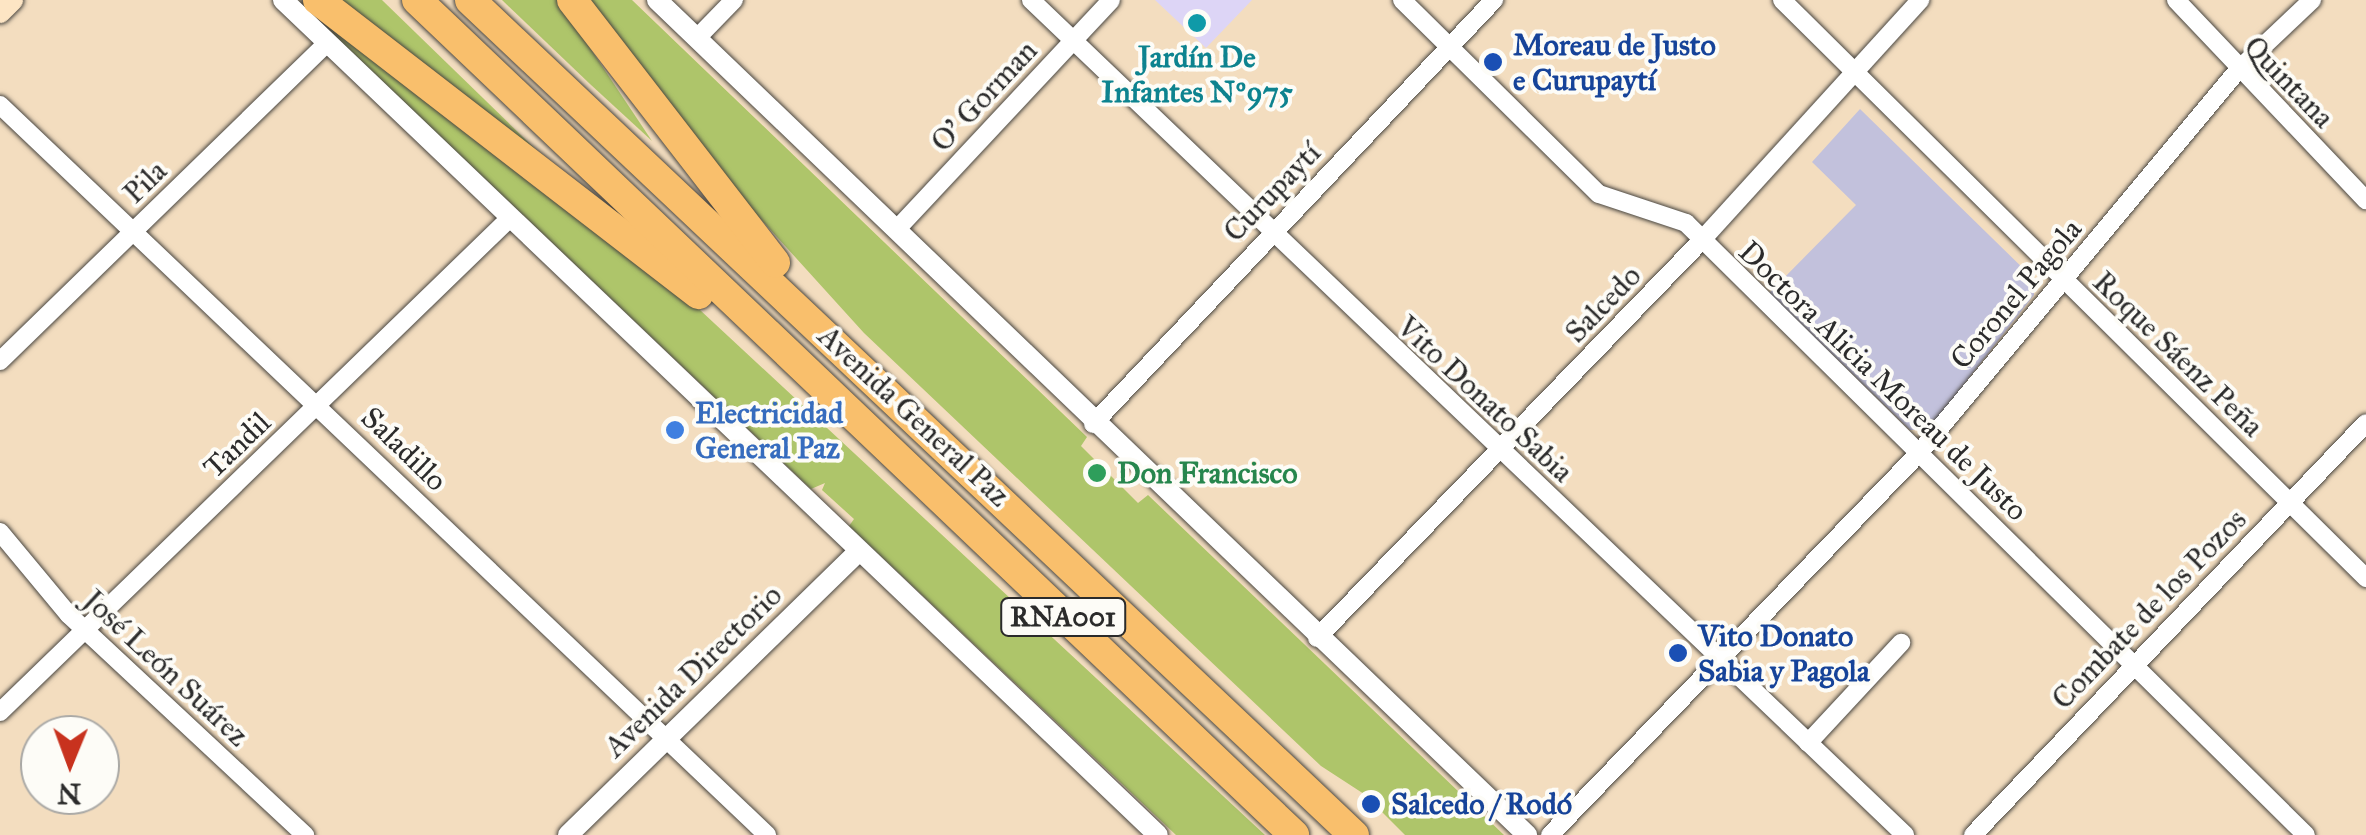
<!DOCTYPE html>
<html>
<head>
<meta charset="utf-8">
<style>
	body { margin:0 }
	#map { position:relative; width:2366px; height:835px; overflow:hidden; background:#f3ddbf; font-family:"IM FELL Great Primer",serif }
	div>[style] { position:absolute }
	.built>* { inset:0; background:#ddd5f6 }
	.industrial>* { inset:0; background:#c2c1dc }
	.green>* { inset:0; background:#aec56a }
	.roads { filter:drop-shadow(0 0 2px #494641) drop-shadow(0 0 2px #494641) }
	.minor>* { height:18px; margin:-9px; padding:0 9px; transform-origin:9px; border-radius:9px; background:#fff }
	.tertiary>* { height:20px; margin:-10px; padding:0 10px; transform-origin:10px; border-radius:10px; background:#fff }
	.secondary>* { height:22px; margin:-11px; padding:0 11px; transform-origin:11px; border-radius:11px; background:#fde5c4 }
	.motorway>* { height:30px; margin:-15px; padding:0 15px; transform-origin:15px; border-radius:15px; background:#f9bf6c }
	.dots>* { width:28px; height:28px; translate:-50% -50%; box-sizing:border-box; border:5px solid #fdfcf7; border-radius:50% }
	span { translate:-50% -50%; white-space:nowrap; text-align:center; line-height:1.15; -webkit-text-stroke:8px #fdfcf7; paint-order:stroke }
	.shield-label span { padding:2px 8px; background:#fdfcf7; border:2px solid; border-radius:8px; -webkit-text-stroke-width:0 }
	.shield-label { font-size:28px; color:#2b2b2b; font-weight:700 }
	.transit-label { font-size:30px; color:#164399; font-weight:700 }
	.left { translate:0 -50%; text-align:left }
	.culture-label { font-size:30px; color:#0d838f; font-weight:700 }
	.street-label { font-size:30px; color:#2b2b2b }
	.shop-label { font-size:30px; color:#366cbe; font-weight:700 }
	.leisure-label { font-size:30px; color:#27864d; font-weight:700 }
	.north { position:absolute; left:20px; top:715px; width:100px; height:100px; box-sizing:border-box; background:#fdfcf7; border:2px solid #a9a8a5; border-radius:50%; rotate:181deg; font-size:28px; font-weight:700; line-height:40px; text-align:center; color:#2b2b2b }
	.north::after { content:''; display:block; margin:auto; width:35px; height:45px; background:#c8321e; clip-path:polygon(50% 0,100% 100%,50% 72%,0 100%) }
</style>
</head>
<body>
<div id="map">
	<div class="built">
		<i style="clip-path:polygon(1155px 0,1252px 0,1206px 48px)"></i>
	</div>
	<div class="industrial">
		<i style="clip-path:polygon(1860px 109px,2033px 278px,2034px 295px,1928px 430px,1910px 430px,1769px 293px,1856px 205px,1812px 162px)"></i>
	</div>
	<div class="green">
		<i style="clip-path:polygon(297px 0,545px 184px,700px 310px,1265px 835px,1176px 835px,849px 526px,854px 519px,822px 490px,825px 483px,811px 489px)"></i>
		<i style="clip-path:polygon(329px 0,382px 0,591px 203px)"></i>
		<i style="clip-path:polygon(502px 0,558px 0,652px 141px,590px 84px)"></i>
		<i style="clip-path:polygon(586px 0,632px 0,1087px 437px,1081px 446px,1138px 503px,1148px 495px,1504px 835px,1405px 835px,1364px 794px,1321px 766px,864px 333px,699px 151px)"></i>
	</div>
	<div class="roads">
		<div class="minor">
			<i style="left:1031px;top:0;width:1209px;rotate:43.69deg"></i>
			<i style="left:1402px;top:0;width:276px;rotate:44.6deg"></i>
			<i style="left:1599px;top:194px;width:92px;rotate:18.4deg"></i>
			<i style="left:1686px;top:223px;width:871px;rotate:44.63deg"></i>
			<i style="left:1782px;top:0;width:822px;rotate:44.7deg"></i>
			<i style="left:2176px;top:0;width:276px;rotate:46.5deg"></i>
			<i style="left:697px;top:38px;width:53px;rotate:-45.8deg"></i>
			<i style="left:0;top:105px;width:1059px;rotate:43.58deg"></i>
			<i style="left:897px;top:229px;width:313px;rotate:-46.9deg"></i>
			<i style="left:0;top:361px;width:456px;rotate:-44.2deg"></i>
			<i style="left:1093px;top:424px;width:584px;rotate:-46.6deg"></i>
			<i style="left:0;top:532px;width:108px;rotate:50.3deg"></i>
			<i style="left:69px;top:615px;width:323px;rotate:43deg"></i>
			<i style="left:1317px;top:638px;width:552px;rotate:-45.95deg"></i>
			<i style="left:1701px;top:241px;width:326px;rotate:-47.7deg"></i>
			<i style="left:0;top:712px;width:711px;rotate:-44.09deg"></i>
			<i style="left:1808px;top:743px;width:137px;rotate:-47.1deg"></i>
			<i style="left:1550px;top:835px;width:531px;rotate:-45.99deg"></i>
			<i style="left:1919px;top:453px;width:498px;rotate:-50.2deg"></i>
			<i style="left:2238px;top:70px;width:102px;rotate:-43.4deg"></i>
			<i style="left:1973px;top:835px;width:569px;rotate:-46.35deg"></i>
		</div>
		<div class="tertiary">
			<i style="left:283px;top:0;width:1209px;rotate:43.66deg"></i>
			<i style="left:657px;top:0;width:1206px;rotate:43.82deg"></i>
			<i style="left:568px;top:835px;width:407px;rotate:-44.3deg"></i>
		</div>
		<div class="secondary">
			<i style="left:0;top:12px;width:17px;rotate:-45deg"></i>
		</div>
		<div class="motorway">
			<i style="left:318px;top:0;width:481px;rotate:37.7deg"></i>
			<i style="left:417px;top:0;width:1211px;rotate:43.59deg"></i>
			<i style="left:470px;top:0;width:1216px;rotate:43.37deg"></i>
			<i style="left:572px;top:0;width:332px;rotate:52.3deg"></i>
		</div>
	</div>
	<div class="dots">
		<i style="left:1197px;top:23px;background:#0f9aa8"></i>
		<i style="left:1493px;top:62px;background:#1a4fb4"></i>
		<i style="left:675px;top:430px;background:#3f7fe0"></i>
		<i style="left:1097px;top:473px;background:#2e9e5b"></i>
		<i style="left:1678px;top:653px;background:#1a4fb4"></i>
		<i style="left:1371px;top:804px;background:#1a4fb4"></i>
	</div>
	<div class="shield-label">
		<span style="left:1063px;top:617px">RNA001</span>
	</div>
	<div class="transit-label">
		<span class="left" style="left:1513px;top:62px">Moreau de Justo<br>e Curupaytí</span>
		<span class="left" style="left:1698px;top:653px">Vito Donato<br>Sabia y Pagola</span>
		<span class="left" style="left:1391px;top:804px">Salcedo / Rodó</span>
	</div>
	<div class="culture-label">
		<span style="left:1197px;top:74px">Jardín De<br>Infantes Nº975</span>
	</div>
	<div class="street-label">
		<span style="left:2289px;top:82px;rotate:46deg">Quintana</span>
		<span style="left:984px;top:96px;rotate:-47deg">O' Gorman</span>
		<span style="left:145px;top:182px;rotate:-44deg">Pila</span>
		<span style="left:1272px;top:192px;rotate:-46deg">Curupaytí</span>
		<span style="left:2016px;top:294px;rotate:-50deg">Coronel Pagola</span>
		<span style="left:1603px;top:304px;rotate:-46deg">Salcedo</span>
		<span style="left:2178px;top:354px;rotate:44deg">Roque Sáenz Peña</span>
		<span style="left:1883px;top:381px;rotate:44deg">Doctora Alicia Moreau de Justo</span>
		<span style="left:1485px;top:399px;rotate:43deg">Vito Donato Sabia</span>
		<span style="left:914px;top:416px;rotate:43deg">Avenida General Paz</span>
		<span style="left:237px;top:445px;rotate:-44deg">Tandil</span>
		<span style="left:404px;top:449px;rotate:44deg">Saladillo</span>
		<span style="left:2149px;top:609px;rotate:-46deg">Combate de los Pozos</span>
		<span style="left:166px;top:668px;rotate:43deg">José León Suárez</span>
		<span style="left:693px;top:671px;rotate:-44deg">Avenida Directorio</span>
	</div>
	<div class="shop-label">
		<span class="left" style="left:695px;top:430px">Electricidad<br>General Paz</span>
	</div>
	<div class="leisure-label">
		<span class="left" style="left:1117px;top:473px">Don Francisco</span>
	</div>
	<div class="north">N</div>
</div>
</body>
</html>
